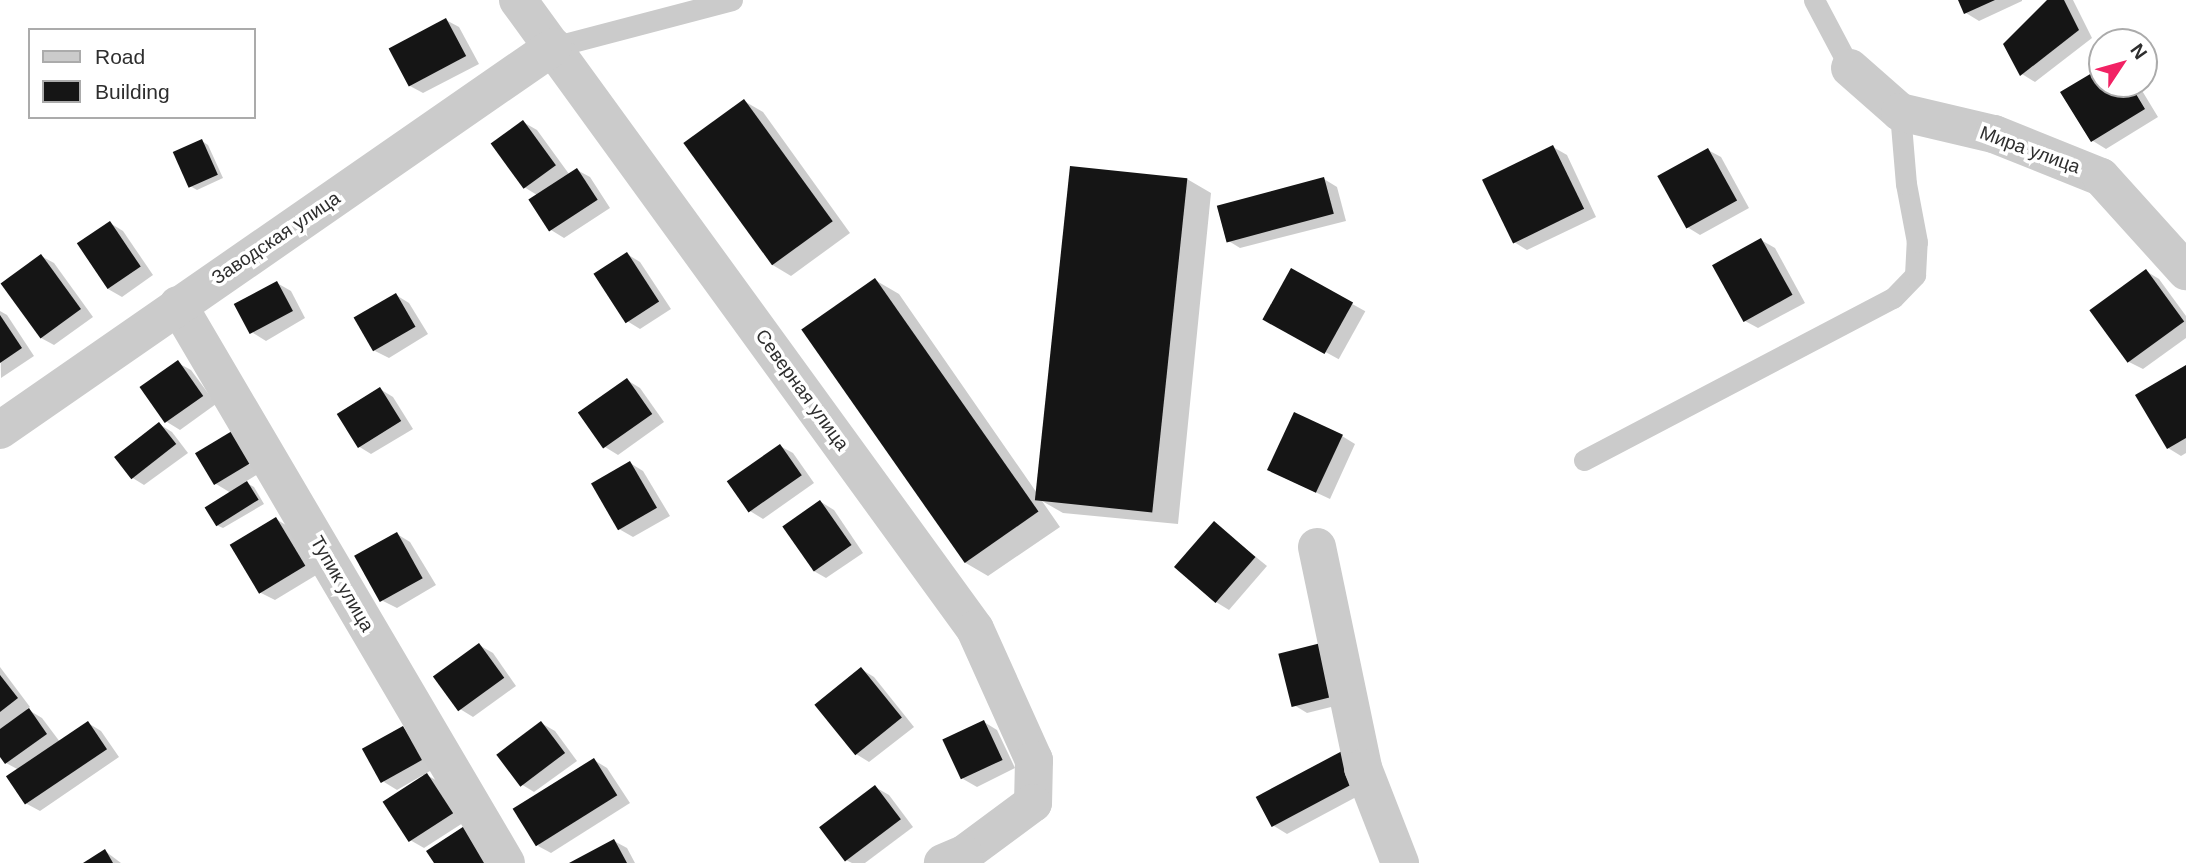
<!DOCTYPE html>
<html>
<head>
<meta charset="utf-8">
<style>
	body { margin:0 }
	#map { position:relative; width:2186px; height:863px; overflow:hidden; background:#fff; font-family:Helvetica,sans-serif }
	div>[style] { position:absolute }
	.shadow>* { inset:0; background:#0003; transform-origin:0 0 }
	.building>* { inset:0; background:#151515; transform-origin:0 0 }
	.service>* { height:21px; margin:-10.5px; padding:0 10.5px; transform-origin:10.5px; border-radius:10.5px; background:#cbcbcb }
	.minor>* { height:38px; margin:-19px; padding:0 19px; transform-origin:19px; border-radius:19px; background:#cbcbcb }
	span { translate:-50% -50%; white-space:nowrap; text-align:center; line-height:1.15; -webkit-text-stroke:7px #fff; paint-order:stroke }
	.street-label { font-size:19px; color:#2e2e2e }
	.legend { position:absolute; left:28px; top:28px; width:228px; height:91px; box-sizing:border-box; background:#fff; border:2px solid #ababab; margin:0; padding:9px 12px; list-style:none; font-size:21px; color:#2e2e2e }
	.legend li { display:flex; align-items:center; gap:14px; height:35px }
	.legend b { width:35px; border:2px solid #ababab }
	.north { position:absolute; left:2088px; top:28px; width:70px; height:70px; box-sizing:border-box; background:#fff; border:2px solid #ababab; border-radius:50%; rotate:54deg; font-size:19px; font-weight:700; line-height:28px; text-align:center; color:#2e2e2e }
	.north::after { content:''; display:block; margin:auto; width:24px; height:32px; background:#f22264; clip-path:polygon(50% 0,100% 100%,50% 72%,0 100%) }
</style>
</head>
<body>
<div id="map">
	<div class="shadow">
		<i style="clip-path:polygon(1959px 0,2022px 0,2022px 1px,1979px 21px,1966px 13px)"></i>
		<i style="clip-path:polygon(2050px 0,2073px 0,2092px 38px,2035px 82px,2022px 74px)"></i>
		<i style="clip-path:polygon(446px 20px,459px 27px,479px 64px,423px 93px,410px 86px)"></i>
		<i style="clip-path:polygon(2102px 69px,2102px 84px,2138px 84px,2158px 117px,2106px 149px,2093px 141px)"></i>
		<i style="clip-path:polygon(744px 101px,763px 112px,850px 233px,791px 276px,771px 264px)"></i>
		<i style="clip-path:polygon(523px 122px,537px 130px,569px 174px,577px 170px,590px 177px,610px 208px,564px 238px,551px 230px,537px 195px,524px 187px)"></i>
		<i style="clip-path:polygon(202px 141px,208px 145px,223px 178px,197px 190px,190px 186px)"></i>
		<i style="clip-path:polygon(1553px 147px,1567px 155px,1596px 217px,1527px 250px,1514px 242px)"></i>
		<i style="clip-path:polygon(1708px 150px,1721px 157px,1749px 208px,1700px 235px,1687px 227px)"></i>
		<i style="clip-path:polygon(1187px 179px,1211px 193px,1178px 524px,1063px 513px,1042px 501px,1060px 527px,988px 576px,964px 562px,875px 280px,899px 294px,1039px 496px)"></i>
		<i style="clip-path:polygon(1324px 179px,1337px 187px,1346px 221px,1240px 248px,1227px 240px)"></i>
		<i style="clip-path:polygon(110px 223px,123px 231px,153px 275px,122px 297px,108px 289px)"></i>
		<i style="clip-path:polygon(1761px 240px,1775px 248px,1805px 303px,1758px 328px,1745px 321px)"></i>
		<i style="clip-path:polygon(627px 254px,640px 262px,671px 309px,640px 329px,627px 321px)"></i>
		<i style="clip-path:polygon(41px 256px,54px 263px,93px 317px,54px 345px,41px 338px)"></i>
		<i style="left:1291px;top:270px;width:85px;height:55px;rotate:29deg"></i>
		<i style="clip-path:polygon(2146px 271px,2159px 279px,2186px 316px,2186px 338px,2143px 369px,2129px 362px)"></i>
		<i style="clip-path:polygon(277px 283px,291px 291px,305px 318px,266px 341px,253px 333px)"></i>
		<i style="clip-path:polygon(396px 295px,409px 303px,428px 334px,389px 358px,375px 351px)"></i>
		<i style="clip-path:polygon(0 311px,7px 315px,34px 356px,1px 378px)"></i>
		<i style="clip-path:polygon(178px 363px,191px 370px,216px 404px,180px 430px,167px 422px)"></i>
		<i style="clip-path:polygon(2186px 367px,2186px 453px,2181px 456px,2168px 448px)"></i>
		<i style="clip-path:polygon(627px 380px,640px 388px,664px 422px,618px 455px,605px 447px,581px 413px)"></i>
		<i style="clip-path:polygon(380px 389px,393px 397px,413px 429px,371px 454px,358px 446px)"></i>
		<i style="clip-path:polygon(159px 424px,172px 432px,188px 453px,144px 485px,131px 477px)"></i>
		<i style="clip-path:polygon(1342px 436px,1355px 444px,1330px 499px,1283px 477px)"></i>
		<i style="clip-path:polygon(780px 446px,793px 453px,814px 483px,763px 519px,750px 511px)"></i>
		<i style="clip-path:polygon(197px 454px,268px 468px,245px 482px,254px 487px,264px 504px,223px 528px,216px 525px,231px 493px,216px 484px)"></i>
		<i style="clip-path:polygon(630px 463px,643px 471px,670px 516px,633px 537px,619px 529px)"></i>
		<i style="clip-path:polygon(821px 502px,834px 510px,863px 553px,826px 578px,812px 570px)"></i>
		<i style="clip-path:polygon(276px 519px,289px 527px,318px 574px,275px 600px,261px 593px)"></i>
		<i style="clip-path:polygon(1214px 523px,1267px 566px,1229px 610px,1216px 602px)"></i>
		<i style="clip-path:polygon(397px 534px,410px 542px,436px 585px,397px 608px,383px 601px)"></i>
		<i style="clip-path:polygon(479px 645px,493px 653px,516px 686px,473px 717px,460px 709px,436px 676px)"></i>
		<i style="clip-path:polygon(1334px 652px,1347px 703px,1307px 713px,1294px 705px)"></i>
		<i style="clip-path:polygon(0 667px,30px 707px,27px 709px,42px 718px,60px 742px,88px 723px,101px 731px,119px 757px,40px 811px,27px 804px,19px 770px,6px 763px,0 754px)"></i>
		<i style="clip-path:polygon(861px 669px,874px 677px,914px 727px,869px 762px,856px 754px)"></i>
		<i style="clip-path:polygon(984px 722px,997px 730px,1015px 768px,977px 787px,963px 779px)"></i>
		<i style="clip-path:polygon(541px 723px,555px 731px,577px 761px,534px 792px,521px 784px)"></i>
		<i style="clip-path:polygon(403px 728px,416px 735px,435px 768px,425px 774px,441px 783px,466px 821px,424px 848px,410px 840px,424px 777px,423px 775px,397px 790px,384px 782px)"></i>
		<i style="clip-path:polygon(1357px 759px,1373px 788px,1287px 834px,1274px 826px)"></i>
		<i style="clip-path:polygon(594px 760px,607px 768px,630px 803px,551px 853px,538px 846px)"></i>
		<i style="clip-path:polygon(875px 787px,889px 795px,913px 827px,865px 863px,852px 863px,846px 860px)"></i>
		<i style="clip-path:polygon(614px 841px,627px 848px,635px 863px,573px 863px)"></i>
		<i style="clip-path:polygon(105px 851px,121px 863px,86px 863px)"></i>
	</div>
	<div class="building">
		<i style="clip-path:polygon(1958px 0,1995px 0,1964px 14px)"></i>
		<i style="clip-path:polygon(2047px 0,2064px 0,2079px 30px,2020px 76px,2003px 44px)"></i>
		<i style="left:446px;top:18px;width:43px;height:65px;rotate:62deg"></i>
		<i style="clip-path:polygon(2102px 67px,2102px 84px,2130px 84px,2145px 109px,2091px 142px,2060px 92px)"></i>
		<i style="left:744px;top:99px;width:151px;height:75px;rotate:54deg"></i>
		<i style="left:523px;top:120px;width:56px;height:40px;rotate:54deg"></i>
		<i style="left:202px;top:139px;width:39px;height:32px;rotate:66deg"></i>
		<i style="left:1553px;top:145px;width:71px;height:79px;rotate:64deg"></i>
		<i style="left:1708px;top:148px;width:60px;height:58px;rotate:61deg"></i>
		<i style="left:1070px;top:166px;width:118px;height:336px;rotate:6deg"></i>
		<i style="left:577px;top:168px;width:38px;height:58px;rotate:57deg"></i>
		<i style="left:1324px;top:177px;width:38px;height:111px;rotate:75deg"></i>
		<i style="left:110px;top:221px;width:55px;height:40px;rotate:56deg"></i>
		<i style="left:1761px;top:238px;width:65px;height:56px;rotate:61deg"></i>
		<i style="left:627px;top:252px;width:59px;height:40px;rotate:57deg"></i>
		<i style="left:41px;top:254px;width:68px;height:50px;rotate:54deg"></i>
		<i style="left:1291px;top:268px;width:71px;height:59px;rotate:29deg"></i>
		<i style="left:2146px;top:269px;width:65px;height:70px;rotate:54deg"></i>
		<i style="left:875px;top:278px;width:285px;height:90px;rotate:55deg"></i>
		<i style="left:277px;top:281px;width:34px;height:49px;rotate:62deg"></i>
		<i style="left:396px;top:293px;width:39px;height:49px;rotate:60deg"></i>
		<i style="clip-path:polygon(0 315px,22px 348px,0 363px)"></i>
		<i style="left:178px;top:360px;width:44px;height:47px;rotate:55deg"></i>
		<i style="clip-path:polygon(2186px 365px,2186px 438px,2167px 449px,2135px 395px)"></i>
		<i style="left:627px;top:378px;width:44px;height:60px;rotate:55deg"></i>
		<i style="left:380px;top:387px;width:40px;height:51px;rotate:58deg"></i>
		<i style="left:1294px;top:412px;width:54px;height:64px;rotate:25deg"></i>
		<i style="left:159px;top:422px;width:28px;height:57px;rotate:52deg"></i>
		<i style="left:237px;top:428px;width:37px;height:49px;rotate:59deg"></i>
		<i style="left:780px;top:444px;width:38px;height:65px;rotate:55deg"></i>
		<i style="left:630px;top:461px;width:54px;height:45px;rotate:60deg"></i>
		<i style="left:247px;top:481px;width:22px;height:50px;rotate:58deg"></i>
		<i style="left:820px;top:500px;width:55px;height:46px;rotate:55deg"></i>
		<i style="left:276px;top:517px;width:57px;height:54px;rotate:59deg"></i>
		<i style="left:1214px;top:521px;width:55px;height:61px;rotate:41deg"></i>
		<i style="left:397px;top:532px;width:53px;height:49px;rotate:61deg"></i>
		<i style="left:479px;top:643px;width:43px;height:57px;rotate:54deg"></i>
		<i style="left:1321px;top:643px;width:55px;height:44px;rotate:76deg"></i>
		<i style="left:861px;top:667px;width:65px;height:60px;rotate:51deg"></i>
		<i style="clip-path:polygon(0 675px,18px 698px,0 712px)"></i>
		<i style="clip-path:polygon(29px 708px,47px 734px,5px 764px,0 757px,0 729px)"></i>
		<i style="left:984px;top:720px;width:44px;height:46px;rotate:65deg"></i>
		<i style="left:88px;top:721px;width:34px;height:99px;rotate:56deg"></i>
		<i style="left:541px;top:721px;width:40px;height:56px;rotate:53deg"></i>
		<i style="left:403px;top:726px;width:39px;height:47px;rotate:61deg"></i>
		<i style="left:1344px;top:750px;width:34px;height:100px;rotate:62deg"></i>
		<i style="left:594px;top:758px;width:44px;height:96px;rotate:58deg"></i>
		<i style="left:427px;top:773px;width:48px;height:53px;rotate:57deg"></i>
		<i style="left:875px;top:785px;width:43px;height:70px;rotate:53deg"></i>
		<i style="clip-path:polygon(469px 823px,495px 863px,434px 863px,426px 851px)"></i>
		<i style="clip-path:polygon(614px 839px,627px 863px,569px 863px)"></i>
		<i style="clip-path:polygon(105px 849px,113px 863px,83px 863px)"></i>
	</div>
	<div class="service">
		<i style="left:1814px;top:0;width:77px;rotate:62.1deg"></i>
		<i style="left:553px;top:47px;width:185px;rotate:-14.7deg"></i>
		<i style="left:1584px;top:460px;width:349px;rotate:-27.7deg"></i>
		<i style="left:1893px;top:298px;width:32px;rotate:-46deg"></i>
		<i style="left:1915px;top:275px;width:33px;rotate:-87deg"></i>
		<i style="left:1917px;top:242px;width:59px;rotate:-100.7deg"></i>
		<i style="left:1906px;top:184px;width:72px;rotate:-94.8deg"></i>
	</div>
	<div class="minor">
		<i style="left:518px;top:0;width:777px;rotate:54deg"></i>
		<i style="left:975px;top:629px;width:144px;rotate:65.8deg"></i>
		<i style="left:1034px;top:760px;width:43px;rotate:91.3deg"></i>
		<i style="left:1033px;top:803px;width:86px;rotate:143.5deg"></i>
		<i style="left:964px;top:854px;width:23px;rotate:157deg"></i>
		<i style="left:1850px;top:68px;width:67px;rotate:41.3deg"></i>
		<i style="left:1900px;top:112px;width:97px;rotate:13.2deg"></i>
		<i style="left:1994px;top:134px;width:115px;rotate:21.9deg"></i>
		<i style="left:2101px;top:177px;width:127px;rotate:47.9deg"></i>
		<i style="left:178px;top:305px;width:647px;rotate:59.55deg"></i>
		<i style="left:0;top:430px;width:673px;rotate:-34.71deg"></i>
		<i style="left:1317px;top:547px;width:226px;rotate:78.2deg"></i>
		<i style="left:1363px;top:768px;width:102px;rotate:68.7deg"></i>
	</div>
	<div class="street-label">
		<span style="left:2030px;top:150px;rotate:20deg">Мира улица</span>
		<span style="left:276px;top:238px;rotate:-34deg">Заводская улица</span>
		<span style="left:802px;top:390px;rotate:54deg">Северная улица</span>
		<span style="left:342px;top:584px;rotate:60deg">Тупик улица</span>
	</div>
	<ul class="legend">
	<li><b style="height:9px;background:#cbcbcb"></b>Road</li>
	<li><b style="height:19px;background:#151515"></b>Building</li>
	</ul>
	<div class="north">N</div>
</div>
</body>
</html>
